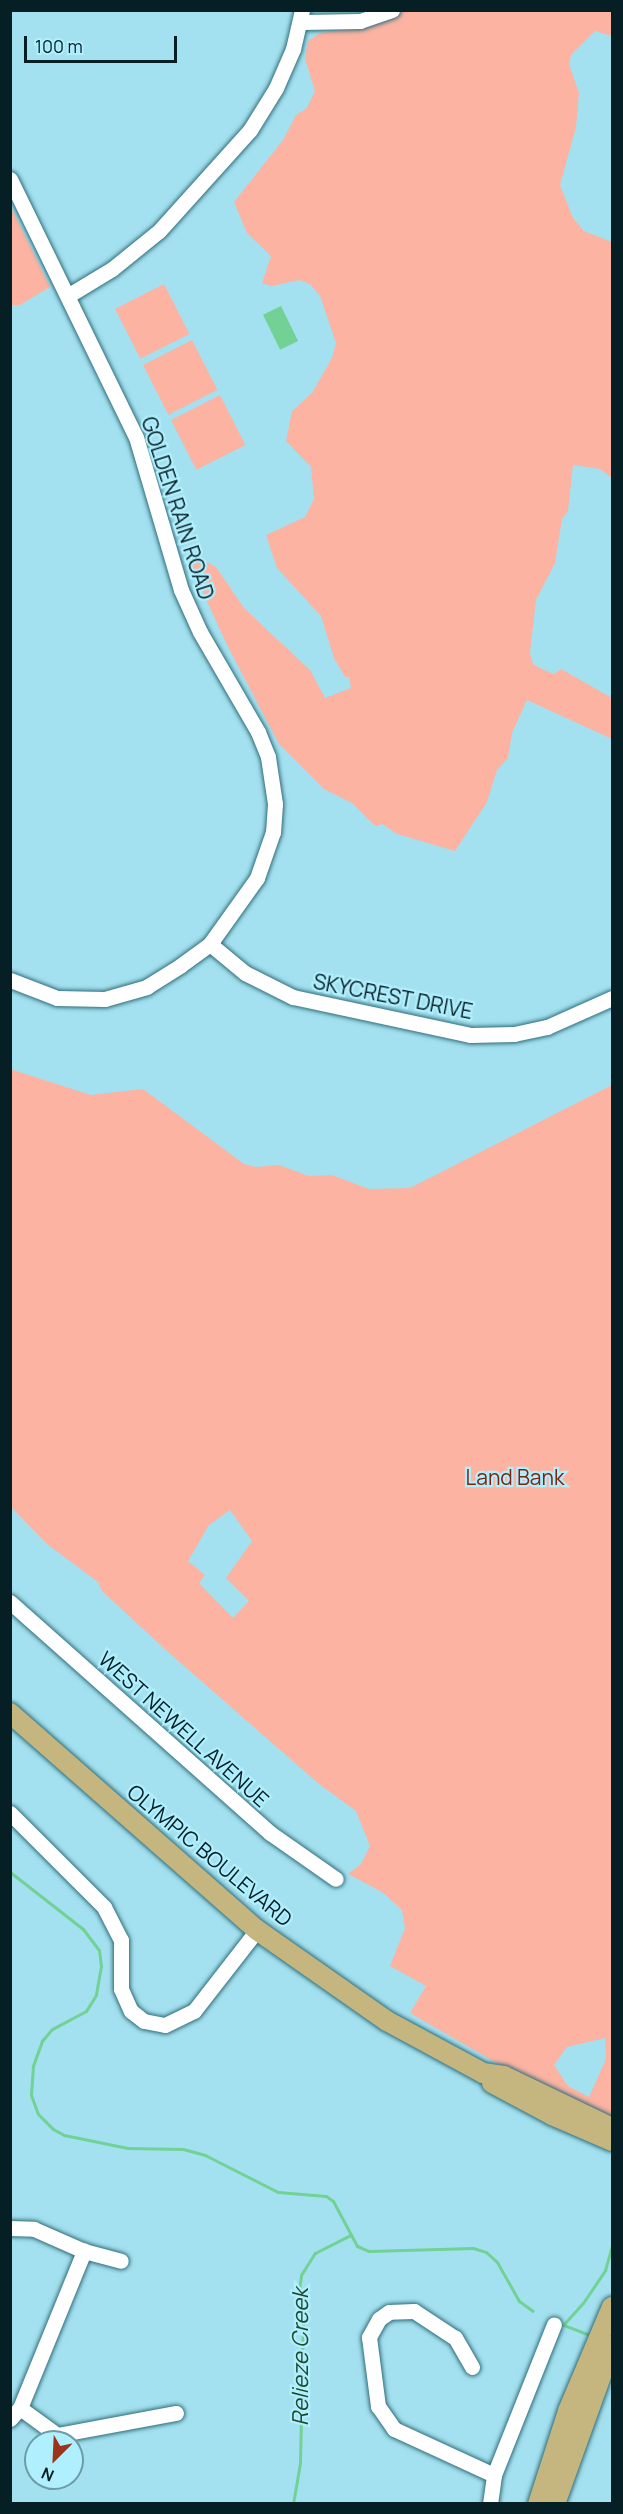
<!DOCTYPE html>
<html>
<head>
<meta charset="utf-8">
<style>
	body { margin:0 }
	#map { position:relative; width:623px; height:2514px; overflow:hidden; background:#a4e1f0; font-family:Manrope,sans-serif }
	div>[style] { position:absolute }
	.green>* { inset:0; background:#fcb3a2; transform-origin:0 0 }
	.water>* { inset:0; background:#72d194; transform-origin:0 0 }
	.stream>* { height:3px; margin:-1.5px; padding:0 1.5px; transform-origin:1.5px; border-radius:1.5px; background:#72d194 }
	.roads { filter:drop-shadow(0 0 2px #316e7b) drop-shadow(0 0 2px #316e7b) }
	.minor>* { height:15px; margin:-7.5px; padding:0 7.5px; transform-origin:7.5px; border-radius:7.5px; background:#fff }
	.major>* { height:20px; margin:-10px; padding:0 10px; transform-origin:10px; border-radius:10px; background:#c5b67f }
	span { translate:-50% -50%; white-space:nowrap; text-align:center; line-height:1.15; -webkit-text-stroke:4.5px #b0effe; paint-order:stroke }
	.street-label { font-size:21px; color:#061f25 }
	.park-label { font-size:21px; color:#7c2410 }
	.water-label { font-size:22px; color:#20482e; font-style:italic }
	.frame { position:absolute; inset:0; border:12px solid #061f25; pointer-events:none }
	.north { position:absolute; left:24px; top:2430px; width:60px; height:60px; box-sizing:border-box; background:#b0effe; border:2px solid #6c9ca7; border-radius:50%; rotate:204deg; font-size:16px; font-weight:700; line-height:24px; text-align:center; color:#061f25 }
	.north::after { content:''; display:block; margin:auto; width:21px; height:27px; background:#9c341c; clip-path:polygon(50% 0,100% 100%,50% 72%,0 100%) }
	.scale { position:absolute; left:24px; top:36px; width:153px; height:27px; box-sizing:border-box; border:3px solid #061f25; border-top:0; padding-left:8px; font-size:18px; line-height:21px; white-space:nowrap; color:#061f25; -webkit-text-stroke:4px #b0effe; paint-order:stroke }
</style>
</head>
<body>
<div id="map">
	<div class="green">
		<i style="clip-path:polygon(404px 11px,612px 11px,612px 36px,595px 31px,571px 55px,569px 64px,579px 93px,576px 127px,560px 185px,573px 218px,584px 231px,612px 242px,612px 478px,600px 469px,573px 465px,568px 511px,562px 519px,555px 563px,536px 600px,530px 652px,533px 664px,542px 669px,554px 674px,561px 669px,612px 698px,612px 739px,527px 700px,512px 733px,508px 758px,497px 770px,487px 802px,455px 851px,397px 834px,382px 824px,375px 826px,352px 803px,324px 789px,279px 744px,227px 645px,189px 562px,196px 556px,216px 567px,244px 608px,310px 670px,325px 698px,351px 688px,349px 677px,345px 677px,334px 658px,321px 616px,277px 568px,266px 535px,305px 517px,314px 499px,311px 467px,286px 441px,292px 411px,312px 393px,332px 358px,336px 343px,320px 296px,310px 284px,299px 280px,272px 286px,262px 283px,271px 256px,247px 233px,234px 202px,283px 140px,296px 115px,307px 108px,315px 91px,305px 59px,308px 41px,320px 33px,363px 27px)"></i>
		<i style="clip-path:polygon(11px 207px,50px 287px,20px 305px,11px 305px)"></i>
		<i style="left:164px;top:284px;width:56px;height:55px;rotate:63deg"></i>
		<i style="left:192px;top:340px;width:56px;height:55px;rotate:63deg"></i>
		<i style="left:220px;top:395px;width:56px;height:55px;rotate:63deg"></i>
		<i style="clip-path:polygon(evenodd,10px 1069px,91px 1095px,143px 1089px,244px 1164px,256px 1167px,279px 1165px,309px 1176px,332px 1175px,369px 1189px,410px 1188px,612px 1085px,612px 2121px,512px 2072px,410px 2013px,426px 1986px,390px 1966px,405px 1928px,402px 1910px,382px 1892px,348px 1874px,361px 1864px,370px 1846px,356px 1811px,319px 1784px,167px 1651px,102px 1591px,98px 1582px,47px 1544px,11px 1507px,10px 1069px,230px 1510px,252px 1541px,226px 1578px,249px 1601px,233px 1618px,199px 1583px,205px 1575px,188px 1561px,209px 1525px,230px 1510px,10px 1069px,605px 2038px,606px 2059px,589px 2097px,568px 2086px,554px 2065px,567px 2047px,605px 2038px)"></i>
	</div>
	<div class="water">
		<i style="left:281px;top:306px;width:39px;height:20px;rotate:64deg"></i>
	</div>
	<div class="stream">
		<i style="left:10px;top:1872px;width:93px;rotate:38deg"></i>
		<i style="left:83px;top:1929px;width:26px;rotate:53deg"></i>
		<i style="left:99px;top:1950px;width:16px;rotate:83deg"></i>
		<i style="left:101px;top:1966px;width:29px;rotate:100deg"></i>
		<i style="left:96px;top:1995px;width:19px;rotate:122deg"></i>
		<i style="left:86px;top:2011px;width:38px;rotate:152deg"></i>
		<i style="left:52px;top:2029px;width:16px;rotate:130deg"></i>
		<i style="left:42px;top:2041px;width:27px;rotate:110deg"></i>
		<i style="left:33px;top:2066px;width:29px;rotate:94deg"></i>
		<i style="left:31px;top:2095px;width:20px;rotate:70deg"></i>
		<i style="left:38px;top:2114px;width:21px;rotate:45deg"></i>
		<i style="left:53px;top:2129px;width:13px;rotate:29deg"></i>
		<i style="left:64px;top:2135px;width:65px;rotate:11.5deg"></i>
		<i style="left:128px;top:2148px;width:55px;rotate:1deg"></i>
		<i style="left:183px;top:2149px;width:23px;rotate:15deg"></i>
		<i style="left:205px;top:2155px;width:82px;rotate:26.9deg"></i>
		<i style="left:278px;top:2192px;width:48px;rotate:4.8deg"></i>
		<i style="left:326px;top:2196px;width:9px;rotate:36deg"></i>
		<i style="left:333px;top:2201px;width:51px;rotate:61.9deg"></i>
		<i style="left:357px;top:2246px;width:13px;rotate:23deg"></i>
		<i style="left:369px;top:2251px;width:104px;rotate:-1.7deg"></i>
		<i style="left:473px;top:2248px;width:14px;rotate:17deg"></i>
		<i style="left:486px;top:2252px;width:15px;rotate:42deg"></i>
		<i style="left:497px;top:2262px;width:45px;rotate:60.6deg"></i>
		<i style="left:519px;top:2301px;width:17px;rotate:36deg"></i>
		<i style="left:587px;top:2334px;width:26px;rotate:-159deg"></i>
		<i style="left:563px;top:2325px;width:30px;rotate:-48deg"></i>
		<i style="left:583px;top:2303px;width:40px;rotate:-56deg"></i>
		<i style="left:605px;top:2270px;width:25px;rotate:-74deg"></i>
		<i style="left:293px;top:2504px;width:42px;rotate:-80.3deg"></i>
		<i style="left:300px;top:2463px;width:139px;rotate:-88.8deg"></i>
		<i style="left:303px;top:2324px;width:27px;rotate:-100deg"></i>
		<i style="left:298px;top:2297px;width:22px;rotate:-82deg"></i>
		<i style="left:301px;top:2275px;width:26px;rotate:-58deg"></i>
		<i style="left:315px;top:2253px;width:39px;rotate:-27deg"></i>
	</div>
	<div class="roads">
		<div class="minor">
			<i style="left:302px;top:22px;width:58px;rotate:-1deg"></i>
			<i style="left:360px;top:21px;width:34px;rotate:-19deg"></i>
			<i style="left:10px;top:179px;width:287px;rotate:64deg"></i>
			<i style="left:136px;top:437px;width:159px;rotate:73.6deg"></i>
			<i style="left:181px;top:590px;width:46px;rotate:65.7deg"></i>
			<i style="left:200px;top:632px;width:116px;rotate:59.9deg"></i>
			<i style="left:258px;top:732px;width:27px;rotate:68deg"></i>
			<i style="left:268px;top:757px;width:48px;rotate:81.5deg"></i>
			<i style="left:275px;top:804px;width:28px;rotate:94deg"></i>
			<i style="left:273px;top:832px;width:49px;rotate:109.2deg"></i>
			<i style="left:257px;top:878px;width:81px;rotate:125.5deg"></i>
			<i style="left:210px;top:944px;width:37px;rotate:144deg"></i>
			<i style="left:180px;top:966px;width:39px;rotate:148deg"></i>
			<i style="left:147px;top:987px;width:44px;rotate:164.1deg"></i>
			<i style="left:105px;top:999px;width:48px;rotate:-178.8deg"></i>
			<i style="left:57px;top:998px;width:50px;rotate:-159deg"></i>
			<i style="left:69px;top:295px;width:50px;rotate:-31.2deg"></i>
			<i style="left:112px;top:269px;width:60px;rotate:-39deg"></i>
			<i style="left:159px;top:231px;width:136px;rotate:-48deg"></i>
			<i style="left:250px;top:130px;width:49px;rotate:-58.2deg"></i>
			<i style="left:276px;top:88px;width:43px;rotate:-66.4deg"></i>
			<i style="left:293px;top:49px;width:40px;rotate:-77deg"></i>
			<i style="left:210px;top:944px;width:45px;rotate:39.6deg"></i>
			<i style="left:245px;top:973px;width:54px;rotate:26.6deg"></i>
			<i style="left:293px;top:997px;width:181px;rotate:12.1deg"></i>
			<i style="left:470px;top:1035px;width:44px;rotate:-1.3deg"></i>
			<i style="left:514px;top:1034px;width:34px;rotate:-12deg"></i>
			<i style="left:547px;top:1027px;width:71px;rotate:-24deg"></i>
			<i style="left:10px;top:1602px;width:348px;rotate:41.6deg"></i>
			<i style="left:270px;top:1833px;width:80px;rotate:34.9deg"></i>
			<i style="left:10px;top:1813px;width:133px;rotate:45deg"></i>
			<i style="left:104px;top:1907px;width:37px;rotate:63deg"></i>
			<i style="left:121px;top:1940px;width:49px;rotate:90deg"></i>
			<i style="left:121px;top:1989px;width:24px;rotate:66deg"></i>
			<i style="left:131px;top:2011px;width:16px;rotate:38deg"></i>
			<i style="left:144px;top:2021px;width:21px;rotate:11deg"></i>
			<i style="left:165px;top:2025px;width:32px;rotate:-26deg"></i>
			<i style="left:194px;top:2011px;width:103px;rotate:-52.1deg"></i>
			<i style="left:10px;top:2228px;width:24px;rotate:2deg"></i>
			<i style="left:34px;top:2229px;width:55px;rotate:23.7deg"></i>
			<i style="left:84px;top:2251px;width:38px;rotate:15deg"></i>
			<i style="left:472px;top:2367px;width:34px;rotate:-120deg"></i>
			<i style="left:455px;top:2338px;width:49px;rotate:-146.6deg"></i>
			<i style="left:414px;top:2311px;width:25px;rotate:178deg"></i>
			<i style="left:389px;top:2312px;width:12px;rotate:145deg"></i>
			<i style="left:379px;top:2319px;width:21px;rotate:119deg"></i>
			<i style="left:369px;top:2337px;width:70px;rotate:82.6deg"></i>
			<i style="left:378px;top:2406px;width:28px;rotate:55deg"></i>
			<i style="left:394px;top:2429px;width:110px;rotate:24.7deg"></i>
			<i style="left:20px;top:2408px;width:46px;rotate:36.1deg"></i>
			<i style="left:57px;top:2435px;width:121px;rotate:-10.5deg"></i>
			<i style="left:10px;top:2419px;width:15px;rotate:-48deg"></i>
			<i style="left:20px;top:2408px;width:170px;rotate:-67.8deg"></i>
			<i style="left:490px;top:2504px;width:29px;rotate:-82deg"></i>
			<i style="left:494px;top:2475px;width:162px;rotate:-68.3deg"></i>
		</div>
		<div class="major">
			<i style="left:10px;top:1713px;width:329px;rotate:41.3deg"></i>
			<i style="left:257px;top:1930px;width:159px;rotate:35deg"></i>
			<i style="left:387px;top:2021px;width:109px;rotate:28.4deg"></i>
			<i style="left:483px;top:2073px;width:21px;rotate:8deg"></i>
			<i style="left:504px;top:2076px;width:120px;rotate:25.7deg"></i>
			<i style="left:492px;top:2083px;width:68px;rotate:28.1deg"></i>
			<i style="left:552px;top:2115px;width:65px;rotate:23.4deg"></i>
			<i style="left:538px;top:2504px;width:98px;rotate:-72.1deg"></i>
			<i style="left:568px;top:2411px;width:113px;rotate:-67.1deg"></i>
			<i style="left:555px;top:2504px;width:168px;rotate:-70.2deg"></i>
		</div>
	</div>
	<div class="street-label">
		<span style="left:178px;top:508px;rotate:72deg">GOLDEN RAIN ROAD</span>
		<span style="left:393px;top:996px;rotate:11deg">SKYCREST DRIVE</span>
		<span style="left:184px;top:1729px;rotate:42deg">WEST NEWELL AVENUE</span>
		<span style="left:210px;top:1855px;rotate:40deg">OLYMPIC BOULEVARD</span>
	</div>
	<div class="park-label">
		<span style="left:515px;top:1477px">Land Bank</span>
	</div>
	<div class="water-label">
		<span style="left:301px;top:2357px;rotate:-90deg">Relieze Creek</span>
	</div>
	<div class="frame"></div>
	<div class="north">N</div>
	<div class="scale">100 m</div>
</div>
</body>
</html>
